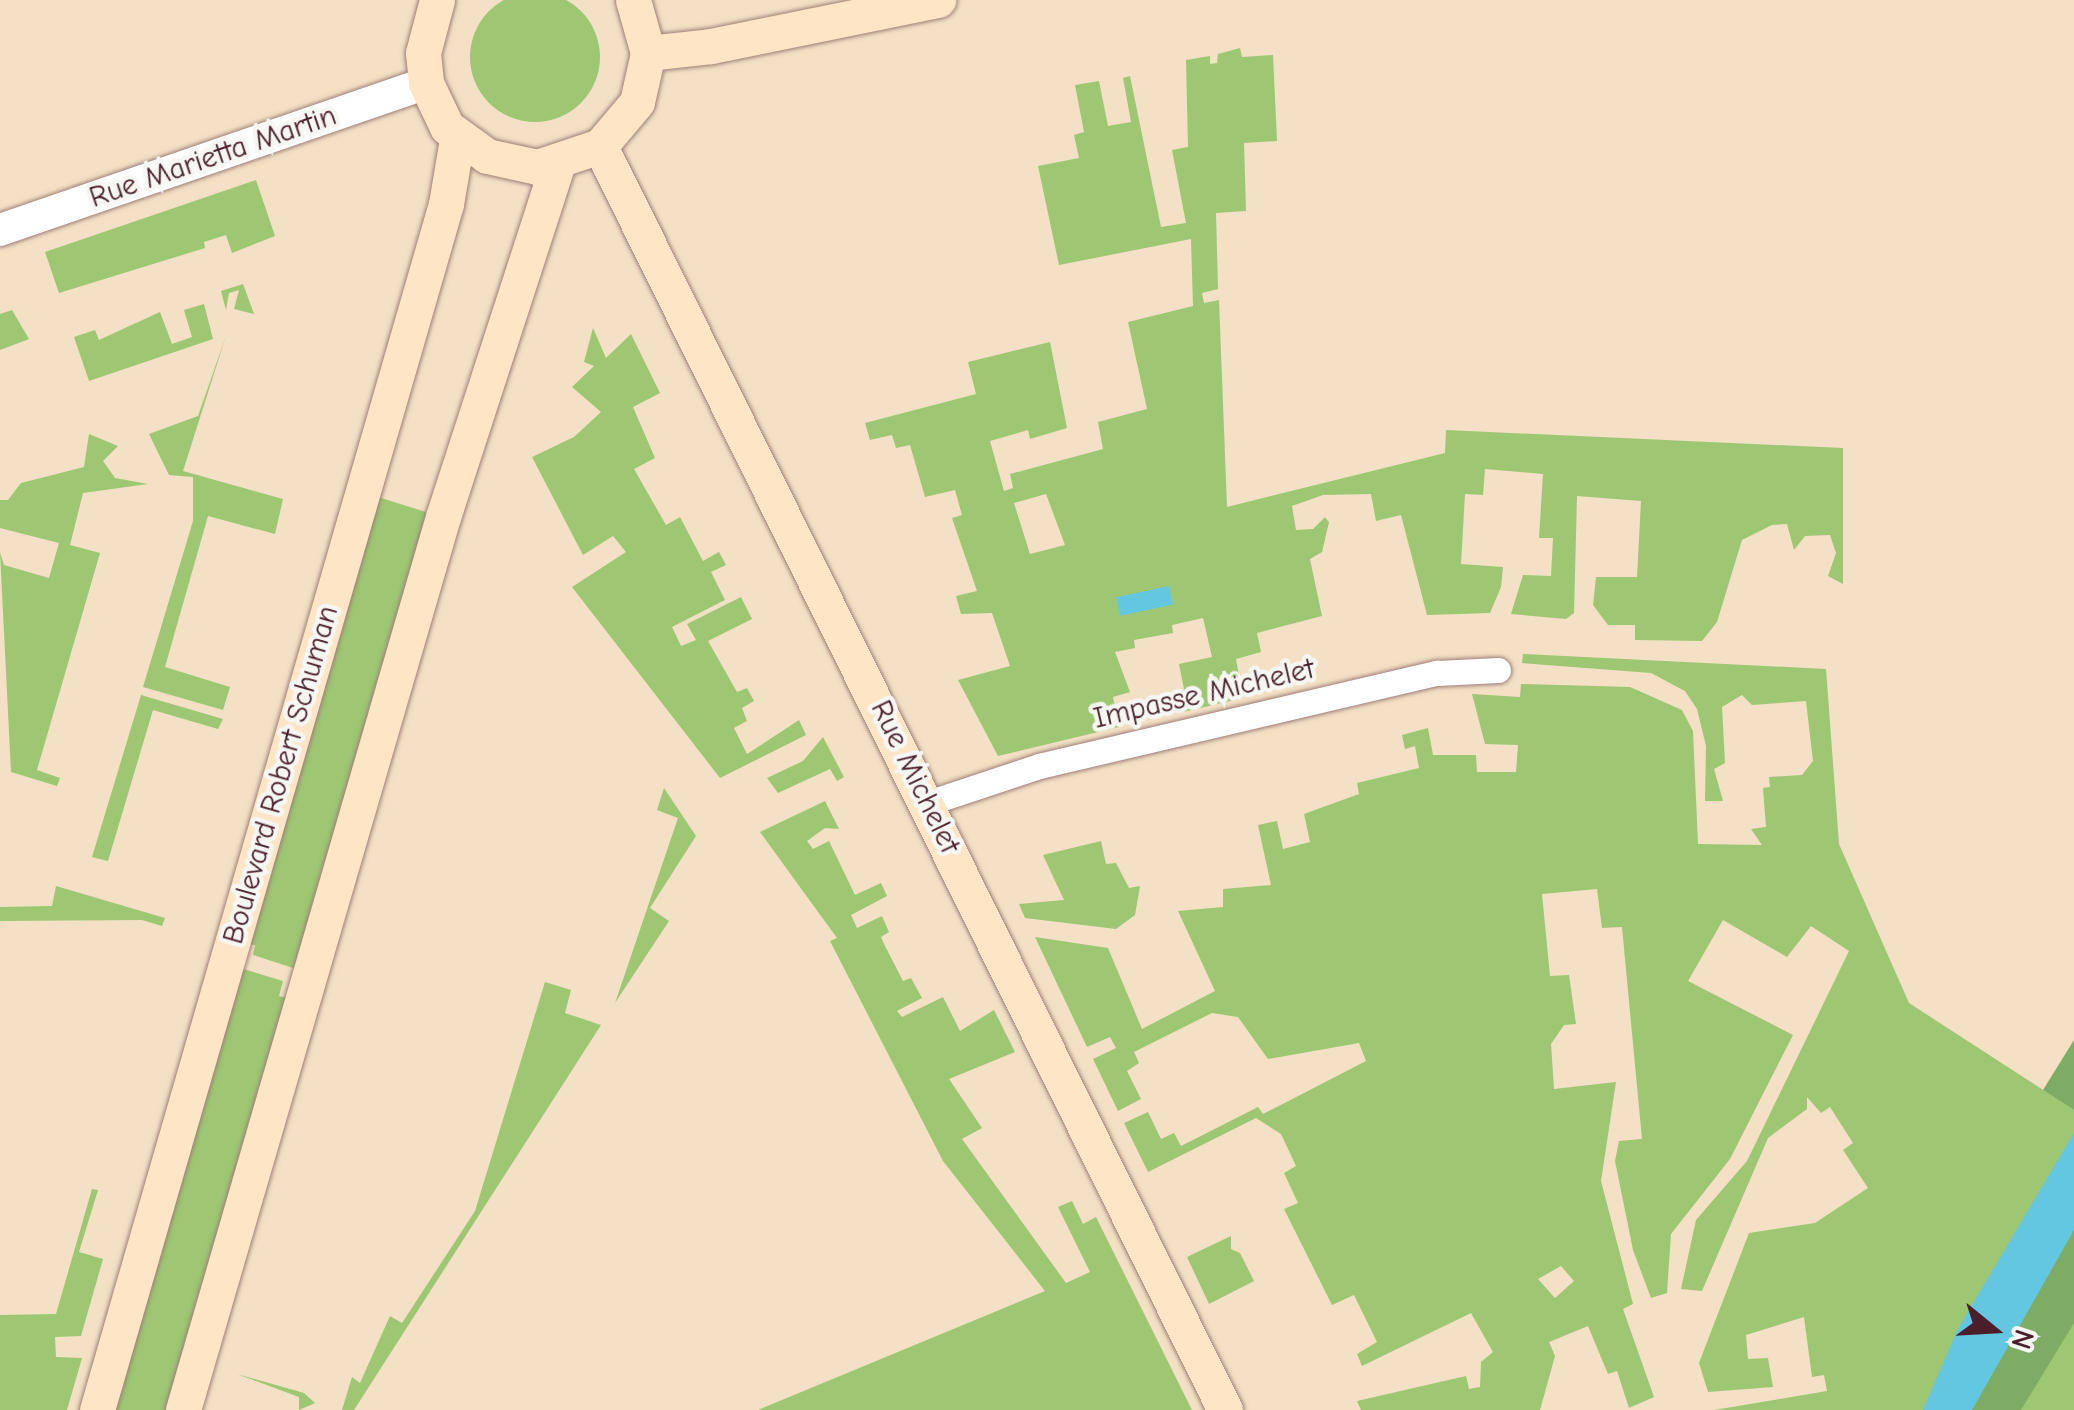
<!DOCTYPE html>
<html>
<head>
<meta charset="utf-8">
<style>
	body { margin:0 }
	#map { position:relative; width:2074px; height:1410px; overflow:hidden; background:#f3e0c5; font-family:"Comic Neue",sans-serif }
	div>[style] { position:absolute }
	.green>* { inset:0; background:#9dc773 }
	.round { border-radius:50% }
	.forest>* { inset:0; background:#7eac65 }
	.water>* { inset:0; background:#63c7e1; transform-origin:0 0 }
	.roads { filter:drop-shadow(0 0 2px #9e8078) drop-shadow(0 0 2px #9e8078) }
	.minor>* { height:25px; margin:-12.5px; padding:0 12.5px; transform-origin:12.5px; border-radius:12.5px; background:#fff }
	.tertiary>* { height:32px; margin:-16px; padding:0 16px; transform-origin:16px; border-radius:16px; background:#fff }
	.secondary>* { height:35px; margin:-17.5px; padding:0 17.5px; transform-origin:17.5px; border-radius:17.5px; background:#fde5c5 }
	span { translate:-50% -50%; white-space:nowrap; text-align:center; line-height:1.15; -webkit-text-stroke:9px #f6f6f2; paint-order:stroke }
	.street-label { font-size:30px; color:#4a1f2b }
	.north { position:absolute; left:1944px; top:1280px; width:100px; height:100px; -webkit-text-stroke:8px #f6f6f2; paint-order:stroke; rotate:108deg; font-size:28px; font-weight:700; line-height:40px; text-align:center; color:#4a1f2b }
	.north::after { content:''; display:block; margin:auto; width:35px; height:45px; background:#4a1f2b; clip-path:polygon(50% 0,100% 100%,50% 72%,0 100%) }
</style>
</head>
<body>
<div id="map">
	<div class="green">
		<i class="round" style="left:470px;top:-8px;width:130px;height:130px"></i>
		<i style="clip-path:polygon(evenodd,1240px 48px,1242px 57px,1273px 55px,1277px 141px,1244px 143px,1246px 211px,1216px 213px,1218px 289px,1202px 293px,1204px 303px,1219px 300px,1227px 507px,1445px 453px,1446px 430px,1843px 448px,1843px 584px,1828px 576px,1836px 553px,1830px 535px,1805px 536px,1794px 550px,1787px 524px,1772px 525px,1742px 540px,1717px 622px,1702px 641px,1635px 640px,1635px 625px,1608px 625px,1593px 605px,1596px 577px,1637px 577px,1641px 501px,1577px 496px,1574px 613px,1566px 619px,1511px 614px,1523px 575px,1551px 576px,1553px 538px,1539px 538px,1543px 474px,1485px 469px,1483px 495px,1465px 494px,1461px 564px,1503px 567px,1501px 587px,1490px 613px,1427px 615px,1401px 515px,1376px 521px,1371px 494px,1323px 495px,1292px 506px,1296px 530px,1313px 529px,1325px 517px,1329px 522px,1322px 552px,1310px 559px,1322px 616px,1257px 633px,1261px 652px,1236px 659px,1243px 698px,1179px 713px,1176px 692px,1184px 689px,1179px 664px,1212px 657px,1203px 618px,1172px 625px,1173px 633px,1134px 640px,1135px 648px,1115px 652px,1130px 692px,1113px 697px,1119px 727px,998px 756px,958px 680px,1010px 666px,992px 613px,961px 614px,956px 596px,977px 591px,952px 518px,962px 515px,955px 490px,925px 497px,910px 445px,896px 448px,892px 435px,870px 440px,865px 423px,976px 394px,968px 362px,1050px 342px,1067px 428px,1030px 439px,1028px 430px,990px 441px,1004px 491px,1013px 488px,1010px 474px,1103px 449px,1098px 422px,1147px 409px,1128px 322px,1193px 306px,1191px 239px,1059px 265px,1038px 166px,1079px 158px,1074px 135px,1084px 132px,1075px 85px,1099px 81px,1108px 126px,1131px 122px,1123px 78px,1130px 76px,1161px 227px,1186px 223px,1172px 150px,1188px 147px,1186px 60px,1210px 56px,1210px 64px,1217px 63px,1218px 54px,1240px 48px,1046px 494px,1065px 545px,1030px 554px,1014px 503px,1046px 494px)"></i>
		<i style="clip-path:polygon(256px 180px,275px 236px,232px 253px,226px 235px,204px 242px,205px 248px,59px 293px,45px 252px)"></i>
		<i style="clip-path:polygon(243px 284px,254px 314px,234px 309px,239px 290px,229px 293px,226px 310px,221px 291px)"></i>
		<i style="clip-path:polygon(204px 304px,213px 339px,89px 381px,74px 337px,95px 330px,99px 340px,160px 312px,172px 344px,192px 337px,184px 310px)"></i>
		<i style="clip-path:polygon(12px 310px,29px 339px,0 350px,0 314px)"></i>
		<i style="clip-path:polygon(593px 328px,606px 358px,631px 334px,660px 393px,633px 407px,655px 458px,634px 469px,666px 525px,680px 517px,703px 561px,719px 552px,726px 565px,711px 572px,725px 600px,672px 627px,681px 646px,696px 640px,687px 624px,741px 597px,752px 619px,708px 641px,737px 692px,747px 688px,754px 701px,742px 708px,747px 721px,734px 728px,747px 754px,799px 720px,806px 735px,720px 778px,572px 587px,626px 552px,613px 536px,583px 555px,532px 457px,574px 437px,601px 412px,572px 387px,594px 366px,584px 362px)"></i>
		<i style="clip-path:polygon(226px 336px,183px 471px,283px 499px,275px 534px,208px 516px,165px 667px,230px 687px,223px 710px,143px 687px,193px 521px,193px 477px,169px 475px,149px 434px,198px 416px)"></i>
		<i style="clip-path:polygon(89px 434px,118px 446px,103px 461px,115px 478px,148px 484px,83px 493px,70px 545px,100px 553px,37px 770px,60px 778px,57px 786px,11px 772px,0 552px,4px 565px,49px 578px,59px 543px,0 528px,0 500px,8px 500px,21px 483px,84px 467px)"></i>
		<i style="clip-path:polygon(378px 497px,429px 513px,296px 969px,253px 955px,255px 945px,247px 944px)"></i>
		<i style="clip-path:polygon(evenodd,1523px 654px,1826px 669px,1839px 844px,1909px 1003px,2074px 1110px,2074px 1133px,1958px 1329px,1923px 1410px,1714px 1410px,1827px 1391px,1824px 1375px,1812px 1377px,1804px 1317px,1746px 1335px,1748px 1359px,1768px 1358px,1773px 1387px,1708px 1392px,1699px 1363px,1749px 1233px,1815px 1223px,1868px 1188px,1843px 1150px,1853px 1143px,1830px 1107px,1821px 1113px,1807px 1097px,1807px 1109px,1768px 1138px,1702px 1291px,1681px 1289px,1696px 1220px,1747px 1161px,1849px 951px,1811px 926px,1787px 957px,1723px 920px,1688px 981px,1793px 1035px,1730px 1159px,1671px 1234px,1667px 1293px,1651px 1298px,1633px 1250px,1615px 1161px,1619px 1141px,1642px 1139px,1622px 927px,1602px 928px,1597px 889px,1542px 894px,1550px 976px,1569px 975px,1576px 1024px,1564px 1025px,1551px 1044px,1554px 1089px,1616px 1082px,1601px 1181px,1633px 1304px,1623px 1309px,1654px 1397px,1629px 1408px,1617px 1371px,1608px 1374px,1588px 1326px,1549px 1342px,1555px 1356px,1540px 1410px,1361px 1410px,1357px 1401px,1466px 1376px,1469px 1389px,1480px 1387px,1481px 1362px,1493px 1352px,1471px 1313px,1362px 1366px,1357px 1354px,1377px 1342px,1354px 1295px,1332px 1305px,1284px 1209px,1298px 1203px,1284px 1173px,1296px 1166px,1281px 1134px,1256px 1118px,1148px 1172px,1124px 1123px,1148px 1112px,1161px 1139px,1174px 1133px,1181px 1146px,1258px 1107px,1263px 1114px,1366px 1061px,1359px 1043px,1268px 1059px,1238px 1017px,1212px 1013px,1134px 1052px,1139px 1063px,1127px 1071px,1141px 1099px,1118px 1111px,1093px 1059px,1116px 1048px,1110px 1037px,1087px 1047px,1035px 937px,1108px 948px,1142px 1029px,1215px 991px,1178px 911px,1223px 907px,1223px 889px,1271px 885px,1258px 825px,1277px 821px,1283px 849px,1310px 842px,1304px 814px,1359px 794px,1357px 783px,1419px 768px,1415px 746px,1405px 749px,1402px 735px,1428px 728px,1433px 755px,1476px 755px,1477px 772px,1516px 772px,1518px 745px,1485px 744px,1472px 694px,1520px 697px,1521px 684px,1630px 687px,1682px 710px,1693px 731px,1698px 844px,1762px 845px,1751px 829px,1766px 827px,1763px 788px,1770px 787px,1769px 777px,1802px 775px,1813px 761px,1806px 701px,1752px 705px,1742px 695px,1722px 707px,1725px 763px,1714px 769px,1723px 801px,1705px 801px,1706px 746px,1697px 709px,1685px 691px,1651px 673px,1522px 663px,1523px 654px,1561px 1266px,1574px 1281px,1555px 1298px,1538px 1279px,1561px 1266px)"></i>
		<i style="clip-path:polygon(141px 695px,223px 719px,218px 729px,153px 710px,108px 861px,92px 857px)"></i>
		<i style="clip-path:polygon(823px 737px,844px 777px,837px 781px,830px 769px,778px 793px,767px 778px,803px 761px)"></i>
		<i style="clip-path:polygon(664px 788px,696px 836px,650px 908px,669px 921px,615px 1003px,678px 818px,657px 810px)"></i>
		<i style="clip-path:polygon(825px 801px,839px 829px,825px 828px,807px 841px,813px 849px,829px 841px,855px 895px,881px 883px,887px 896px,851px 915px,857px 928px,882px 916px,889px 932px,881px 937px,885px 946px,903px 981px,911px 978px,922px 998px,897px 1011px,902px 1017px,943px 997px,960px 1031px,994px 1010px,1015px 1052px,949px 1079px,982px 1128px,962px 1139px,1066px 1283px,1090px 1272px,1058px 1207px,1072px 1201px,1083px 1224px,1096px 1217px,1192px 1410px,758px 1410px,1045px 1291px,943px 1161px,830px 941px,837px 938px,760px 832px)"></i>
		<i style="clip-path:polygon(1101px 841px,1106px 864px,1116px 863px,1129px 888px,1140px 886px,1135px 915px,1116px 929px,1025px 918px,1019px 904px,1064px 900px,1043px 855px)"></i>
		<i style="clip-path:polygon(56px 886px,165px 918px,162px 926px,142px 920px,0 921px,0 907px,52px 906px)"></i>
		<i style="clip-path:polygon(240px 968px,283px 981px,279px 996px,287px 998px,168px 1410px,112px 1410px)"></i>
		<i style="clip-path:polygon(545px 982px,571px 990px,565px 1013px,601px 1025px,354px 1410px,342px 1410px,352px 1377px,360px 1383px,390px 1316px,402px 1323px,475px 1211px)"></i>
		<i style="clip-path:polygon(2074px 1181px,2074px 1410px,1951px 1410px)"></i>
		<i style="clip-path:polygon(92px 1189px,98px 1190px,79px 1252px,103px 1259px,81px 1336px,55px 1337px,56px 1357px,82px 1358px,67px 1410px,0 1410px,0 1315px,56px 1314px)"></i>
		<i style="clip-path:polygon(1231px 1236px,1231px 1249px,1240px 1253px,1254px 1281px,1209px 1304px,1187px 1257px)"></i>
		<i style="clip-path:polygon(237px 1374px,304px 1393px,315px 1403px,299px 1410px,299px 1397px)"></i>
	</div>
	<div class="forest">
		<i style="clip-path:polygon(2074px 1040px,2074px 1110px,2043px 1090px)"></i>
		<i style="clip-path:polygon(2074px 1133px,2074px 1323px,2021px 1410px,1923px 1410px,1958px 1329px)"></i>
	</div>
	<div class="water">
		<i style="left:1169px;top:586px;width:19px;height:54px;rotate:78deg"></i>
		<i style="clip-path:polygon(2074px 1133px,2074px 1230px,1972px 1410px,1923px 1410px,1958px 1329px)"></i>
	</div>
	<div class="roads">
		<div class="minor">
			<i style="left:928px;top:803px;width:117px;rotate:-18.4deg"></i>
			<i style="left:1039px;top:766px;width:409px;rotate:-13.2deg"></i>
			<i style="left:1437px;top:673px;width:61px;rotate:-2.8deg"></i>
		</div>
		<div class="tertiary">
			<i style="left:0;top:230px;width:451px;rotate:-19deg"></i>
		</div>
		<div class="secondary">
			<i style="left:437px;top:0;width:55px;rotate:104.8deg"></i>
			<i style="left:423px;top:53px;width:30px;rotate:84deg"></i>
			<i style="left:426px;top:83px;width:49px;rotate:64.5deg"></i>
			<i style="left:447px;top:127px;width:49px;rotate:35.9deg"></i>
			<i style="left:487px;top:156px;width:51px;rotate:12.4deg"></i>
			<i style="left:537px;top:167px;width:66px;rotate:-18.4deg"></i>
			<i style="left:600px;top:146px;width:57px;rotate:-49.9deg"></i>
			<i style="left:637px;top:102px;width:50px;rotate:-77.3deg"></i>
			<i style="left:648px;top:53px;width:55px;rotate:-105.8deg"></i>
			<i style="left:648px;top:53px;width:63px;rotate:-6.3deg"></i>
			<i style="left:711px;top:46px;width:232px;rotate:-11.5deg"></i>
			<i style="left:600px;top:146px;width:1410px;rotate:63.69deg"></i>
			<i style="left:97px;top:1410px;width:1255px;rotate:-73.86deg"></i>
			<i style="left:446px;top:204px;width:66px;rotate:-80.4deg"></i>
			<i style="left:183px;top:1410px;width:930px;rotate:-73.77deg"></i>
			<i style="left:443px;top:517px;width:371px;rotate:-72deg"></i>
		</div>
	</div>
	<div class="street-label">
		<span style="left:213px;top:157px;rotate:-19deg">Rue Marietta Martin</span>
		<span style="left:1204px;top:694px;rotate:-13deg">Impasse Michelet</span>
		<span style="left:281px;top:775px;rotate:-74deg">Boulevard Robert Schuman</span>
		<span style="left:915px;top:777px;rotate:64deg">Rue Michelet</span>
	</div>
	<div class="north">N</div>
</div>
</body>
</html>
